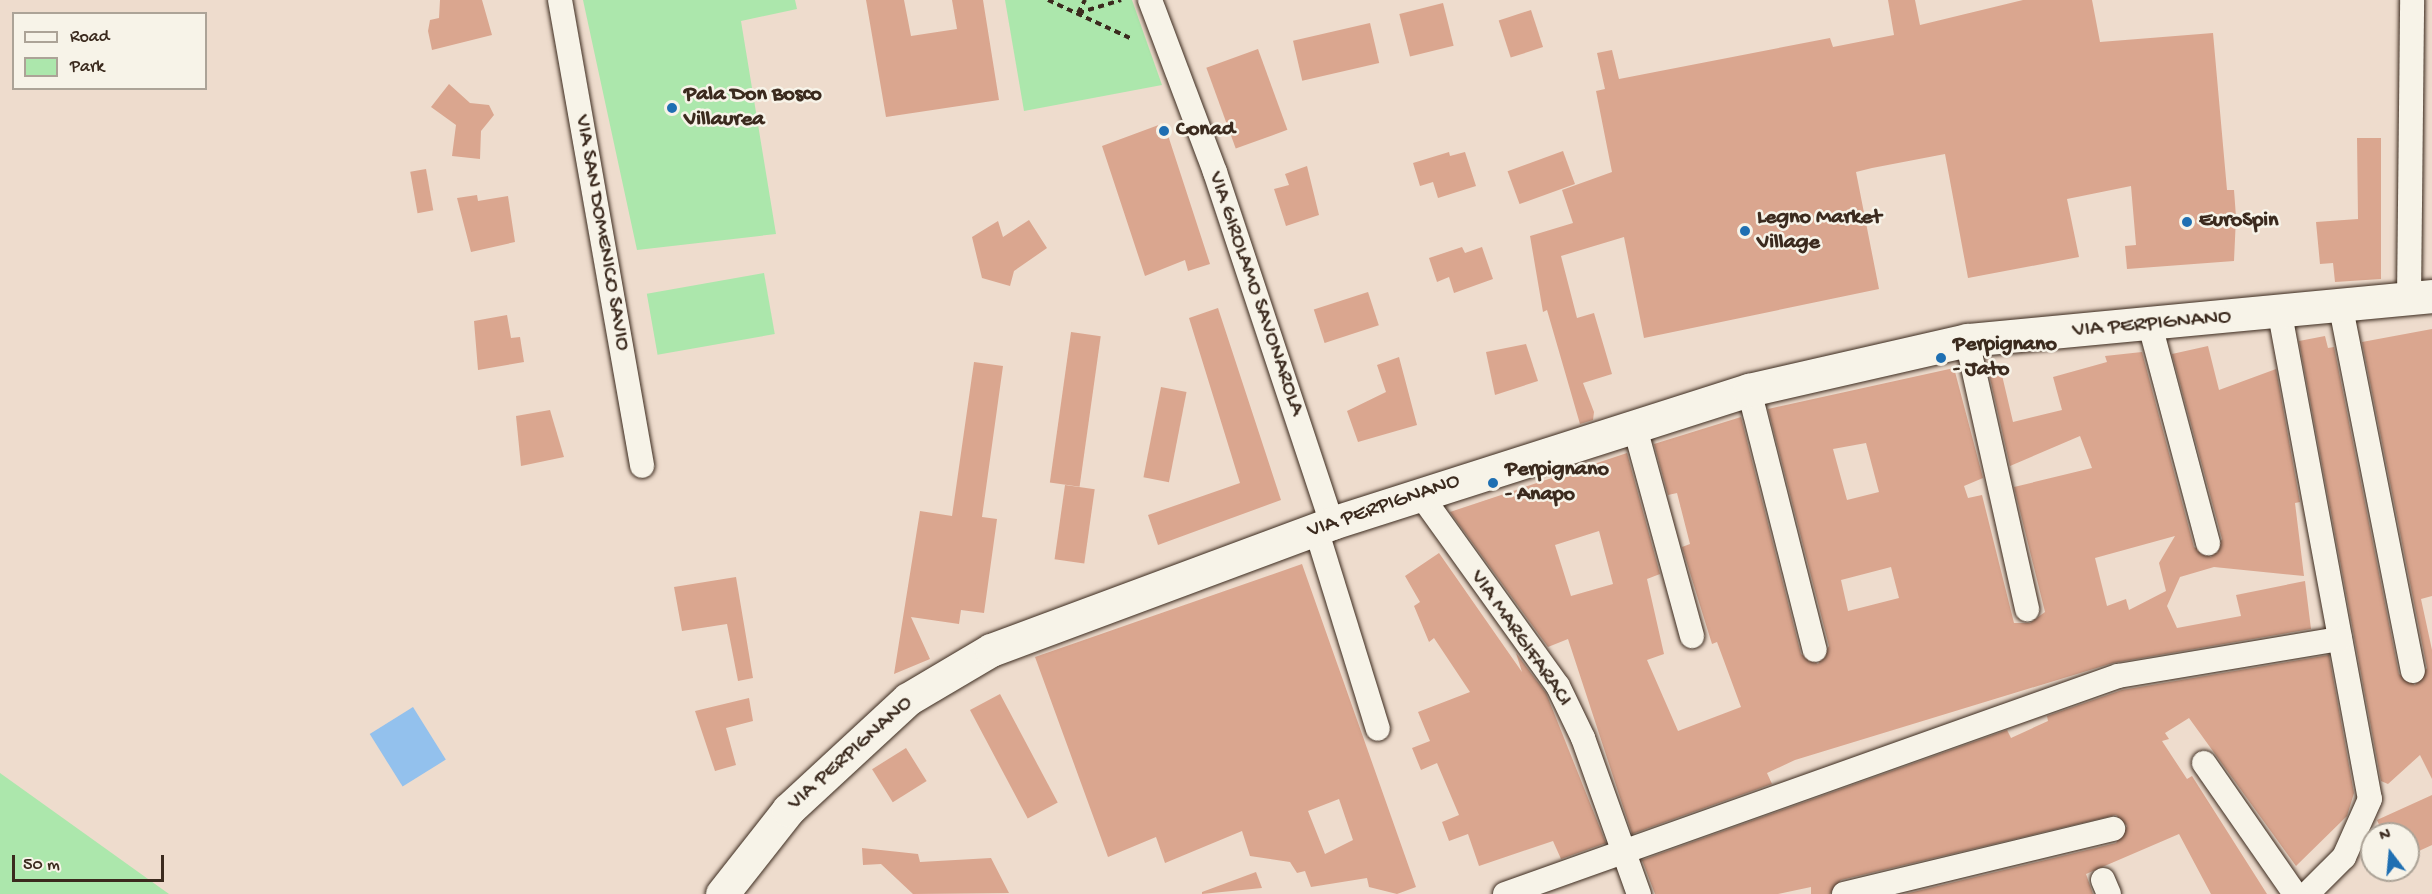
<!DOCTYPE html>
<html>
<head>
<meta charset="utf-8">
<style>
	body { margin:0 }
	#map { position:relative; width:2432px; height:894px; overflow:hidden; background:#eedccd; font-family:"Gochi Hand",sans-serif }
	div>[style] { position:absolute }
	.green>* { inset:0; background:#ace7ac; transform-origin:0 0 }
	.water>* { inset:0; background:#93c1ed; transform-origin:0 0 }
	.building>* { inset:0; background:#daa68f; transform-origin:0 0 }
	.path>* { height:4px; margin-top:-2px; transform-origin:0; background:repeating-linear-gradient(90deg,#3b2a1e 0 6px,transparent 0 10.5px) }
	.roads { filter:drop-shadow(0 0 2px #3b2a1e) drop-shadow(0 0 2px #3b2a1e) }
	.street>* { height:24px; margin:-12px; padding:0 12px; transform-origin:12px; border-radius:12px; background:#f7f3e8 }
	.secondary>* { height:33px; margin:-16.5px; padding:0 16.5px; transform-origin:16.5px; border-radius:16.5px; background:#f7f3e8 }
	.dots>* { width:16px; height:16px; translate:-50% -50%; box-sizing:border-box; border:3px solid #f7f3e8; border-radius:50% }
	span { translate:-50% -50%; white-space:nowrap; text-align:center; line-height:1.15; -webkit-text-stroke:5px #f7f3e8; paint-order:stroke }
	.poi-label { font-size:22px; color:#3b2a1e; font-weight:700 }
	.left { translate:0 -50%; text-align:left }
	.street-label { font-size:22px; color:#3b2a1e }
	.legend { position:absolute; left:12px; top:12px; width:195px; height:78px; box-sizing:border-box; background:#f7f3e8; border:2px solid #aca397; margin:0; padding:8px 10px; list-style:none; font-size:18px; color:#3b2a1e }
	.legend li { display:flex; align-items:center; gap:12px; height:30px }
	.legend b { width:30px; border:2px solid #aca397 }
	.north { position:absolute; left:2360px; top:822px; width:60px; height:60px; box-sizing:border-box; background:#f7f3e8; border:2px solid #aca397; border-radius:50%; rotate:344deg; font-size:16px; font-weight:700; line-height:24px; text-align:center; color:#3b2a1e }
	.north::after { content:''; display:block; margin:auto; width:21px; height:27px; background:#1f6fb2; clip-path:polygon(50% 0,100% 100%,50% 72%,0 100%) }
	.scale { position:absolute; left:12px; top:855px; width:152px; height:27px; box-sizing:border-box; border:3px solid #3b2a1e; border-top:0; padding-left:8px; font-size:18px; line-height:21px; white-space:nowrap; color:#3b2a1e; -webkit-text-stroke:4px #f7f3e8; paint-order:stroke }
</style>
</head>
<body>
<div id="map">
	<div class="green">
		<i style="clip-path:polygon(583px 0,795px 0,797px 9px,741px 21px,776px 234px,637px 250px)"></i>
		<i style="clip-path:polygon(1005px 0,1132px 0,1162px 85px,1024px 111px)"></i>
		<i style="left:764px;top:273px;width:62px;height:119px;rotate:80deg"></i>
		<i style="clip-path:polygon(0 773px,169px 894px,0 894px)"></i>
	</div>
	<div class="water">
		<i style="left:413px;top:707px;width:62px;height:51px;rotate:58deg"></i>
	</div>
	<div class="building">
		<i style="clip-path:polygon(440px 0,482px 0,492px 35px,432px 50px,428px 31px,430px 20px,439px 18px)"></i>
		<i style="clip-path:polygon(866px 0,904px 0,911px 36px,957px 29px,952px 0,983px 0,999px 100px,886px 117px)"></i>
		<i style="clip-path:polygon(1888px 0,1915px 0,1920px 25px,2023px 0,2092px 0,2100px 42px,2213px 33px,2227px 190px,2234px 190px,2236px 217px,2234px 261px,2127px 269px,2125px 246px,2136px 245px,2131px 186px,2067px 199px,2079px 257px,1968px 278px,1945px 154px,1872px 168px,1856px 172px,1879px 289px,1644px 338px,1624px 237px,1561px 256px,1577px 318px,1594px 313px,1612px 374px,1583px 383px,1594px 412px,1593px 420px,1580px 424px,1547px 310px,1543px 312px,1530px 236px,1573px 223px,1562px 190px,1612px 172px,1596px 91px,1605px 89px,1597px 53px,1612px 50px,1619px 79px,1830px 38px,1833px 47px,1894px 35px)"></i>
		<i style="left:1443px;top:3px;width:44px;height:45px;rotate:76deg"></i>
		<i style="left:1531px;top:10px;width:39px;height:34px;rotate:72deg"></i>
		<i style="left:1370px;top:23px;width:41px;height:79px;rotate:77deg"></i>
		<i style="left:1258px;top:49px;width:86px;height:55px;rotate:70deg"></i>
		<i style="clip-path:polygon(449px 84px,470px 103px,489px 105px,494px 115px,481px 131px,480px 159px,452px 156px,456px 125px,431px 107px)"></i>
		<i style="clip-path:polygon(1164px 123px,1210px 264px,1188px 271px,1185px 260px,1145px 276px,1102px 146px)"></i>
		<i style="clip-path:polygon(2357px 138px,2381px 138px,2381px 279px,2335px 282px,2333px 263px,2320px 264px,2316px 222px,2358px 219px)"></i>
		<i style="left:1563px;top:151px;width:35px;height:59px;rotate:70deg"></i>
		<i style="clip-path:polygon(1449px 152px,1450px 156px,1465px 152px,1476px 186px,1438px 198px,1433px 182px,1420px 186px,1413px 163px)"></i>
		<i style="clip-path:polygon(1307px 166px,1319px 215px,1286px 226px,1274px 189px,1289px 185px,1285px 174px)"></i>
		<i style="left:426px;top:169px;width:42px;height:16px;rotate:80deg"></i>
		<i style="clip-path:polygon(477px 195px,478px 201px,508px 196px,515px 242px,471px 252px,457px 198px)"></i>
		<i style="clip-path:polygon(1029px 220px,1047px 248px,1014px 271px,1010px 286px,982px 278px,972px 237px,998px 221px,1003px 237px)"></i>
		<i style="clip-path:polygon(1462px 247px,1465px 253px,1482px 247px,1493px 279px,1454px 293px,1449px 277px,1437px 282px,1429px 258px)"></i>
		<i style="left:1368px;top:292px;width:35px;height:57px;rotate:72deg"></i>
		<i style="clip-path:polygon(1218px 308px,1281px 500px,1158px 545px,1148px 515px,1240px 483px,1189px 318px)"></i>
		<i style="clip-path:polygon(507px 315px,511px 338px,520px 337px,524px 362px,478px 370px,474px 321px)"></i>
		<i style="clip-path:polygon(2432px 329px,2432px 596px,2421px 599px,2432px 650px,2432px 779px,2420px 755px,2388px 784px,2381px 781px,2299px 341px,2325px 336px,2328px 348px,2334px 347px,2399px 674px,2415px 685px,2427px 668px,2362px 342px)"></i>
		<i style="left:1071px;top:332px;width:30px;height:152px;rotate:8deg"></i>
		<i style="clip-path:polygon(1526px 344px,1538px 381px,1495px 395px,1486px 352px)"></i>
		<i style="clip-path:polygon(evenodd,2208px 346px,2219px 390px,2276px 369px,2300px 502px,2295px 503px,2304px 576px,2214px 567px,2180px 577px,2167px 606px,2177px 628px,2241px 616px,2236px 595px,2305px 581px,2311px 629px,2113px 663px,1795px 760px,1767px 773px,1772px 784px,1632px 834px,1568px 639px,1548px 647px,1450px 512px,1627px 453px,1660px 574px,1647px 579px,1664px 654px,1647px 660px,1678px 731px,1741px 707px,1717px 642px,1712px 644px,1682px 547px,1690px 544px,1677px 493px,1668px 495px,1654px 444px,1741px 417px,1801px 654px,1818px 664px,1829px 646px,1768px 409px,1954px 368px,1983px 478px,1964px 486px,1968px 498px,1982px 495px,2014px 623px,2030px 623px,2045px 612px,2014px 487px,2092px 468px,2080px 436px,2010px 466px,1989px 374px,2001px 371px,2013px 422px,2062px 410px,2053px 377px,2107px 362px,2105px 356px,2142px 352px,2194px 547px,2211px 557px,2222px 539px,2172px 354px,2208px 346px,1866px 443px,1879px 492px,1847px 500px,1833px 449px,1866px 443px,2208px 346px,1599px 531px,1613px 584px,1571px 596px,1555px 545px,1599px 531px,2208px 346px,2175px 536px,2159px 563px,2166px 591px,2129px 610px,2126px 599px,2107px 606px,2095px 558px,2175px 536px,2208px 346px,1891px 567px,1899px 598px,1848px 611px,1841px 580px,1891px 567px)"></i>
		<i style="clip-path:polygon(1399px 357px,1417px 425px,1358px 442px,1347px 411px,1386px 392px,1377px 365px)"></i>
		<i style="clip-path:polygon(974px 362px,1003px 366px,982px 517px,997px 519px,984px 613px,961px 610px,959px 624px,911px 617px,930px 659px,894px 674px,920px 511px,952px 516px)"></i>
		<i style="left:1161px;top:387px;width:26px;height:92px;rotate:11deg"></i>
		<i style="clip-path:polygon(550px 410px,564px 457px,521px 466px,516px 416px)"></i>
		<i style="left:1065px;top:485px;width:30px;height:75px;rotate:8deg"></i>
		<i style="clip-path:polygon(1439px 553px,1522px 672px,1516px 653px,1546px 693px,1606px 843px,1561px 859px,1553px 841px,1479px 866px,1468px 834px,1449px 841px,1442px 822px,1459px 815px,1437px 763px,1421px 770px,1412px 748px,1430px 741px,1418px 712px,1470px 692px,1434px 638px,1429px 642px,1414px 606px,1420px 602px,1405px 576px)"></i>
		<i style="clip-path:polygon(evenodd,1302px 564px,1416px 887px,1397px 894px,1369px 887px,1367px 878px,1311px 887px,1305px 871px,1297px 873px,1290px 862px,1250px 856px,1242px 831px,1165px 863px,1156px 837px,1108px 857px,1035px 657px,1302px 564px,1339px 799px,1353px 840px,1325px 854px,1308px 811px,1339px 799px)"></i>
		<i style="clip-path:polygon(736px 577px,753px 678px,738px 681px,727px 624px,682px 631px,674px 587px)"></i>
		<i style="clip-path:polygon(2329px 655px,2354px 793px,2347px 816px,2296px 866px,2189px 718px,2165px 733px,2169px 739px,2162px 741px,2187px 779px,2192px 776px,2267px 894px,2211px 894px,2179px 834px,2086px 874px,2093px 894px,1905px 894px,2116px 843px,2127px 826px,2116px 815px,1841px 880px,1830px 894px,1811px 894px,1811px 887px,1778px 894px,1655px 894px,1642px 860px,2007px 730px,2011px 738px,2048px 721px,2047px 716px,2122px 690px)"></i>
		<i style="left:1000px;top:694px;width:123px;height:34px;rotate:62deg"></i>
		<i style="clip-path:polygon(749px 698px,753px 721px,726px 728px,736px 765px,715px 771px,695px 711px)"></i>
		<i style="left:906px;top:748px;width:39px;height:40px;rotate:58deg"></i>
		<i style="clip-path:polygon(2432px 795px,2432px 845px,2408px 856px,2408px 834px,2383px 834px,2377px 820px)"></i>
		<i style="clip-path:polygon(862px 848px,918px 854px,920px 862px,991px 858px,1009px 893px,913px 894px,881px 864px,863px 865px)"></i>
		<i style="clip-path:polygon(1256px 872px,1262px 888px,1202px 894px,1202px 892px)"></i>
	</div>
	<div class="path">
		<i style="left:1048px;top:0;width:93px;rotate:24.9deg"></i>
		<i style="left:1078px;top:13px;width:45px;rotate:-16.8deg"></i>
		<i style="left:1078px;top:13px;width:15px;rotate:-62deg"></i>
	</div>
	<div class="roads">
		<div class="street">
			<i style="left:560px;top:0;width:473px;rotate:80deg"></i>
			<i style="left:1150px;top:0;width:184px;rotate:69.3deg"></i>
			<i style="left:1215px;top:172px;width:370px;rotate:71.6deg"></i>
			<i style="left:2409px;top:300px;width:300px;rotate:-89.4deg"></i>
			<i style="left:2341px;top:308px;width:370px;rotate:78.8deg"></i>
			<i style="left:2280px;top:314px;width:493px;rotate:79.5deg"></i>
			<i style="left:2370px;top:799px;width:64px;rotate:114.1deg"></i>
			<i style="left:2344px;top:857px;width:52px;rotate:135deg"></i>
			<i style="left:2150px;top:325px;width:226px;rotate:75.1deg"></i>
			<i style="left:1967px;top:340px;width:276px;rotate:77.4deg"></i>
			<i style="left:1749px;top:390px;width:268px;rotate:75.8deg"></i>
			<i style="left:1634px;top:424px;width:220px;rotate:74.7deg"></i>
			<i style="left:1420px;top:494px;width:236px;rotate:54.3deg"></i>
			<i style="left:1558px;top:686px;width:58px;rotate:64.3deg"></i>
			<i style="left:1583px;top:738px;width:166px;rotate:70.3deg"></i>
			<i style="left:1316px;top:529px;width:209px;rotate:72.8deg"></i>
			<i style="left:2204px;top:763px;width:160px;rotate:55.2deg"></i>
			<i style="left:2103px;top:880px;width:15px;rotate:67deg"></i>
			<i style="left:1505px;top:894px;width:651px;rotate:-19.58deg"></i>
			<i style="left:2118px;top:676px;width:225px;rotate:-9.5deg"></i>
			<i style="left:1844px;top:894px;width:277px;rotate:-13.6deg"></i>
		</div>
		<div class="secondary">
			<i style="left:722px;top:894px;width:107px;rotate:-51.8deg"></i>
			<i style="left:788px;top:810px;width:163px;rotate:-42.8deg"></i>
			<i style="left:908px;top:699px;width:96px;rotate:-30.6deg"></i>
			<i style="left:991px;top:650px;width:364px;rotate:-20.4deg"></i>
			<i style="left:1332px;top:523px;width:438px;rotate:-17.7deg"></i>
			<i style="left:1749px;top:390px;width:224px;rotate:-12.9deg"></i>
			<i style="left:1967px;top:340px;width:467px;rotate:-5.4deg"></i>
		</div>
	</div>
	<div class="dots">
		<i style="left:672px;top:108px;background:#1f6fb2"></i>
		<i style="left:1164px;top:131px;background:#1f6fb2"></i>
		<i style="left:2187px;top:222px;background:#1f6fb2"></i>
		<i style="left:1745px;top:231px;background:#1f6fb2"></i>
		<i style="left:1941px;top:358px;background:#1f6fb2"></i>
		<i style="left:1493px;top:483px;background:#1f6fb2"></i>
	</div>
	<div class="poi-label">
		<span class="left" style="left:684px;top:108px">Pala Don Bosco<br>Villaurea</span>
		<span class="left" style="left:1176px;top:131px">Conad</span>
		<span class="left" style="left:1757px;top:231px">Legno Market<br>Village</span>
		<span class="left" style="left:2199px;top:222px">EuroSpin</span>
		<span class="left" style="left:1953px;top:358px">Perpignano<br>- Jato</span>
		<span class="left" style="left:1505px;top:483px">Perpignano<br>- Anapo</span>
	</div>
	<div class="street-label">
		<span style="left:601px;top:233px;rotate:80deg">VIA SAN DOMENICO SAVIO</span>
		<span style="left:1255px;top:294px;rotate:71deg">VIA GIROLAMO SAVONAROLA</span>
		<span style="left:2152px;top:325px;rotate:-5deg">VIA PERPIGNANO</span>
		<span style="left:1384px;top:507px;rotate:-19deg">VIA PERPIGNANO</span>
		<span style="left:1520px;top:639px;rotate:55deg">VIA MARGIFARACI</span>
		<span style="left:851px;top:754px;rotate:-42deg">VIA PERPIGNANO</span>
	</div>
	<ul class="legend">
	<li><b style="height:8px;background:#f7f3e8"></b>Road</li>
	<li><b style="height:16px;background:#ace7ac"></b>Park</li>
	</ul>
	<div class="north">N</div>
	<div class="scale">50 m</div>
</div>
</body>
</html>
